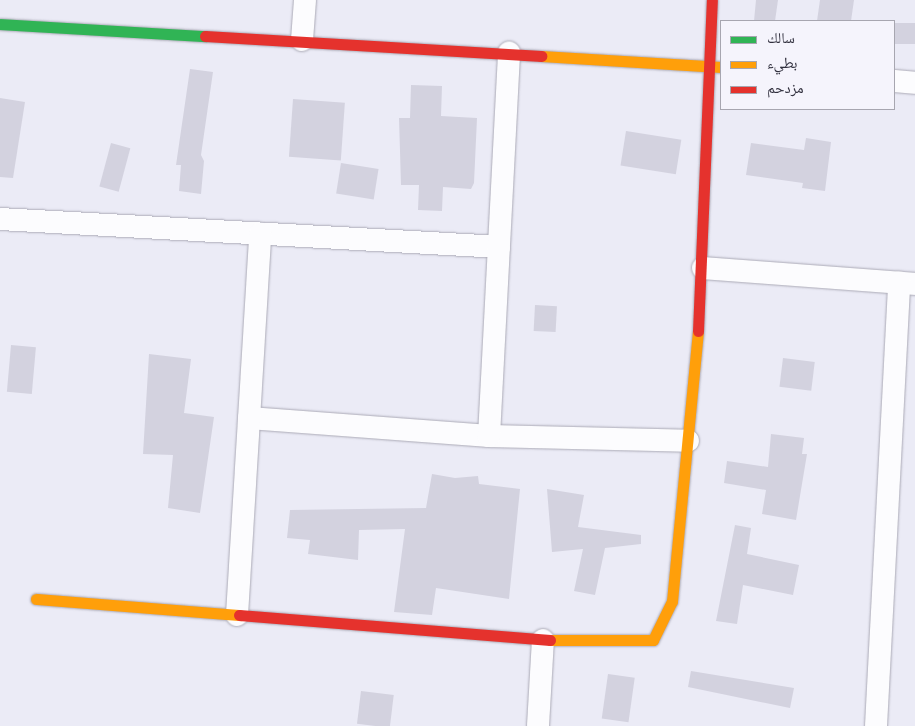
<!DOCTYPE html>
<html>
<head>
<meta charset="utf-8">
<style>
	body { margin:0 }
	#map { position:relative; width:915px; height:726px; overflow:hidden; background:#ebebf6; font-family:"Alegreya Sans","Noto Naskh Arabic",sans-serif }
	div>[style] { position:absolute }
	.building>* { inset:0; background:#d3d2df; transform-origin:0 0 }
	.roads { filter:drop-shadow(0 0 1px #abaab6) drop-shadow(0 0 1px #abaab6) }
	.street>* { height:22px; margin:-11px; padding:0 11px; transform-origin:11px; border-radius:11px; background:#fcfcfe }
	.fast>* { height:11px; margin:-5.5px; padding:0 5.5px; transform-origin:5.5px; border-radius:5.5px; background:#30b455 }
	.slow>* { height:11px; margin:-5.5px; padding:0 5.5px; transform-origin:5.5px; border-radius:5.5px; background:#ff9f0a }
	.jam>* { height:11px; margin:-5.5px; padding:0 5.5px; transform-origin:5.5px; border-radius:5.5px; background:#e5322d }
	span { translate:-50% -50%; white-space:nowrap; text-align:center; line-height:1.15; -webkit-text-stroke:5px #f5f4fc; paint-order:stroke }
	.legend { position:absolute; left:720px; top:20px; width:175px; height:90px; box-sizing:border-box; background:#f5f4fc; border:1px solid #a7a6b0; margin:0; padding:6px 9px; list-style:none; font-size:15px; color:#31303e }
	.legend li { display:flex; align-items:center; gap:10px; height:25px }
	.legend b { width:25px; border:1px solid #a7a6b0 }
</style>
</head>
<body>
<div id="map">
	<div class="building">
		<i style="clip-path:polygon(756px 0,778px 0,775px 21px,754px 21px)"></i>
		<i style="clip-path:polygon(820px 0,854px 0,851px 21px,817px 21px)"></i>
		<i style="left:894px;top:23px;width:21px;height:21px"></i>
		<i style="clip-path:polygon(190px 69px,213px 72px,201px 155px,204px 161px,201px 194px,179px 191px,181px 165px,176px 165px)"></i>
		<i style="clip-path:polygon(411px 85px,442px 86px,441px 116px,477px 118px,474px 183px,471px 189px,443px 187px,442px 211px,418px 210px,419px 185px,401px 185px,399px 118px,410px 118px)"></i>
		<i style="clip-path:polygon(0 98px,25px 102px,13px 178px,0 177px)"></i>
		<i style="left:293px;top:99px;width:52px;height:58px;rotate:4deg"></i>
		<i style="left:626px;top:131px;width:56px;height:35px;rotate:9deg"></i>
		<i style="clip-path:polygon(806px 138px,831px 142px,825px 191px,802px 188px,803px 183px,746px 175px,751px 143px,804px 150px)"></i>
		<i style="left:111px;top:143px;width:20px;height:45px;rotate:15deg"></i>
		<i style="left:341px;top:163px;width:38px;height:31px;rotate:9deg"></i>
		<i style="left:535px;top:305px;width:22px;height:26px;rotate:3deg"></i>
		<i style="left:11px;top:345px;width:25px;height:47px;rotate:5deg"></i>
		<i style="clip-path:polygon(149px 354px,191px 359px,184px 413px,214px 417px,200px 513px,168px 508px,173px 455px,143px 454px)"></i>
		<i style="left:783px;top:358px;width:32px;height:29px;rotate:7deg"></i>
		<i style="clip-path:polygon(771px 434px,804px 438px,802px 454px,807px 454px,796px 520px,762px 514px,766px 490px,724px 483px,727px 461px,768px 467px)"></i>
		<i style="clip-path:polygon(432px 474px,455px 478px,478px 476px,479px 484px,520px 489px,509px 599px,436px 588px,432px 615px,394px 612px,405px 529px,359px 530px,358px 560px,308px 554px,310px 540px,287px 538px,290px 510px,426px 508px)"></i>
		<i style="clip-path:polygon(547px 489px,584px 495px,578px 527px,641px 535px,641px 544px,605px 548px,595px 595px,574px 591px,583px 549px,552px 552px)"></i>
		<i style="clip-path:polygon(735px 525px,751px 528px,747px 554px,799px 565px,793px 595px,743px 585px,737px 624px,716px 621px)"></i>
		<i style="clip-path:polygon(691px 671px,794px 688px,790px 708px,688px 687px)"></i>
		<i style="left:608px;top:674px;width:27px;height:45px;rotate:8deg"></i>
		<i style="left:361px;top:691px;width:33px;height:33px;rotate:7deg"></i>
	</div>
	<div class="roads">
		<div class="street">
			<i style="left:302px;top:40px;width:40px;rotate:-85.7deg"></i>
			<i style="left:894px;top:81px;width:21px;rotate:5deg"></i>
			<i style="left:0;top:219px;width:500px;rotate:3.2deg"></i>
			<i style="left:703px;top:268px;width:213px;rotate:4.3deg"></i>
			<i style="left:249px;top:418px;width:241px;rotate:4.3deg"></i>
			<i style="left:489px;top:436px;width:199px;rotate:1.4deg"></i>
			<i style="left:489px;top:436px;width:384px;rotate:-87deg"></i>
			<i style="left:237px;top:615px;width:382px;rotate:-86.5deg"></i>
			<i style="left:538px;top:726px;width:86px;rotate:-86.7deg"></i>
			<i style="left:876px;top:726px;width:444px;rotate:-87deg"></i>
		</div>
		<div class="fast">
			<i style="left:0;top:24px;width:205px;rotate:3.4deg"></i>
		</div>
		<div class="slow">
			<i style="left:541px;top:56px;width:180px;rotate:3.5deg"></i>
			<i style="left:36px;top:599px;width:204px;rotate:4.5deg"></i>
			<i style="left:550px;top:640px;width:103px"></i>
			<i style="left:653px;top:640px;width:43px;rotate:-64deg"></i>
			<i style="left:672px;top:601px;width:271px;rotate:-84.5deg"></i>
		</div>
		<div class="jam">
			<i style="left:205px;top:36px;width:337px;rotate:3.4deg"></i>
			<i style="left:698px;top:331px;width:331px;rotate:-87.6deg"></i>
			<i style="left:239px;top:615px;width:312px;rotate:4.6deg"></i>
		</div>
	</div>
	<ul class="legend">
	<li><b style="height:6px;background:#30b455"></b>سالك</li>
	<li><b style="height:6px;background:#ff9f0a"></b>بطيء</li>
	<li><b style="height:6px;background:#e5322d"></b>مزدحم</li>
	</ul>
</div>
</body>
</html>
